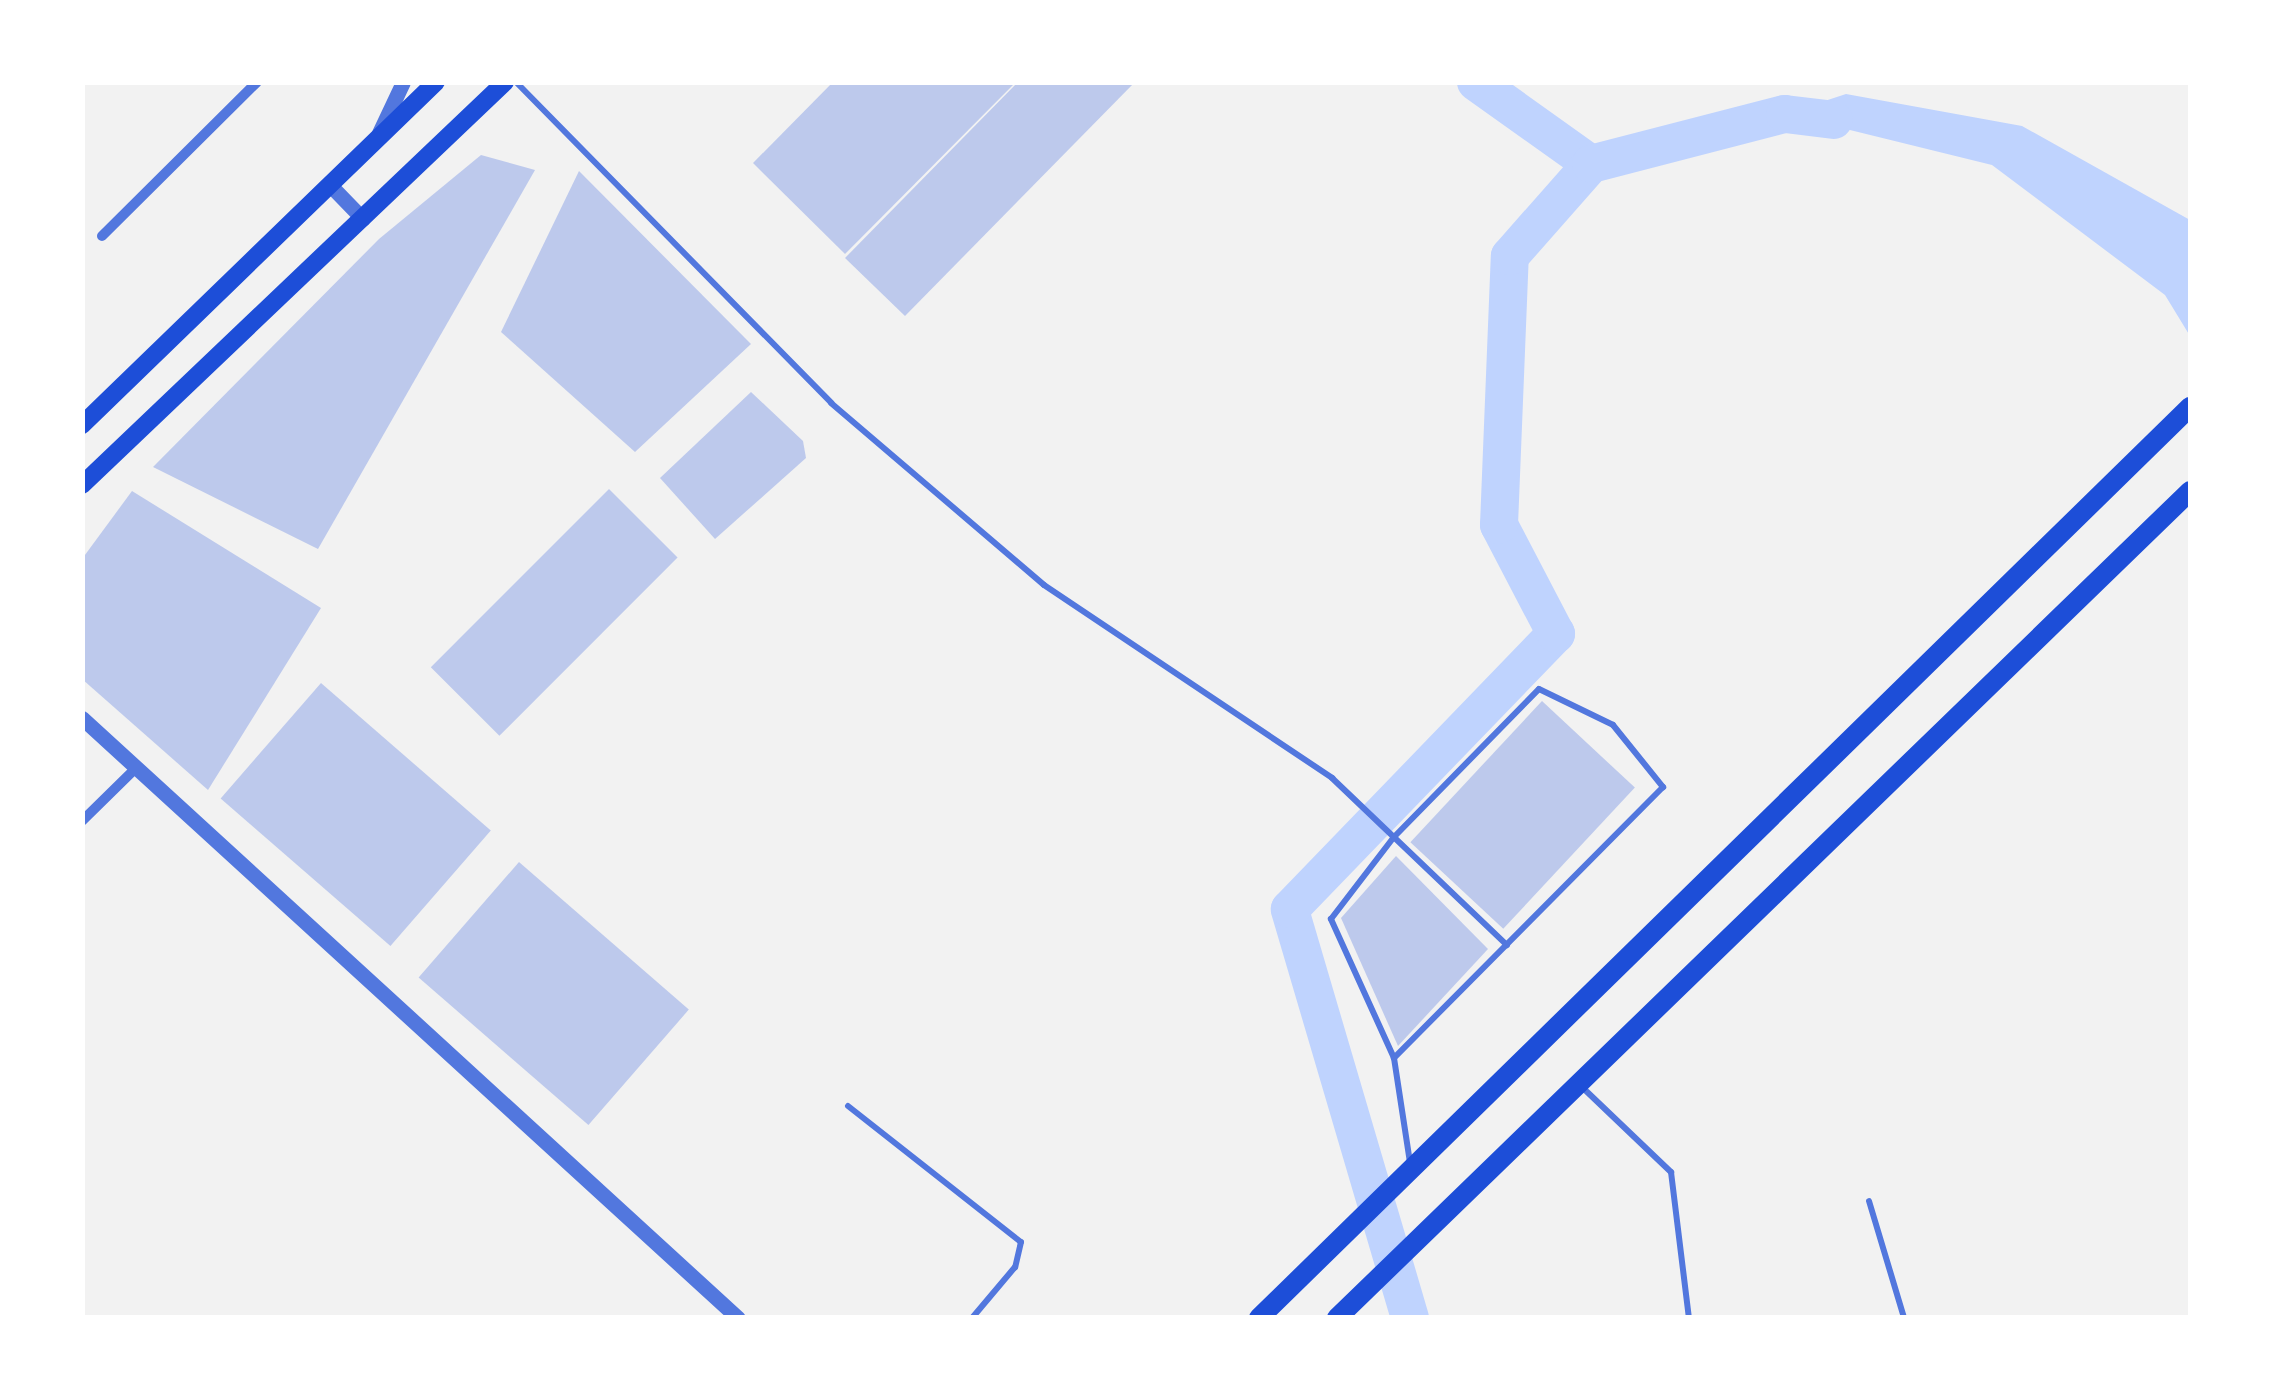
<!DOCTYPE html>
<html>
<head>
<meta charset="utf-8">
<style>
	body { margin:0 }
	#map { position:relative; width:2273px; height:1400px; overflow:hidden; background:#f2f2f2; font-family:"Alegreya Sans",sans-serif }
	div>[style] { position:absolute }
	.water>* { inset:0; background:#bfd3fe }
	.river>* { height:38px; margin:-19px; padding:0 19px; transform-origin:19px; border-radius:19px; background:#bfd3fe }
	.building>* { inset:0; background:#bdc9ec; transform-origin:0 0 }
	.service>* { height:6px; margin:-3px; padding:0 3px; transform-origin:3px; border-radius:3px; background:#5277de }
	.minor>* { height:10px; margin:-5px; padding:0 5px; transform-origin:5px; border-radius:5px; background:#5277de }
	.tertiary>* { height:15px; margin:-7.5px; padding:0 7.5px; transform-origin:7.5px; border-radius:7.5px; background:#5277de }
	.secondary>* { height:18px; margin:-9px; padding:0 9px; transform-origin:9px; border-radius:9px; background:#1d4ed8 }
	.trunk>* { height:20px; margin:-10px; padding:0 10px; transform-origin:10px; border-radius:10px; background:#1d4ed8 }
	span { translate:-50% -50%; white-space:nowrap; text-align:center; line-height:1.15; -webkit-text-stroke:8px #fff; paint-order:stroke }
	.frame { position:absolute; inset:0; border:85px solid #fff; pointer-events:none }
</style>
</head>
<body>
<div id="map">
	<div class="water">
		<i style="clip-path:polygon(1846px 94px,2022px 126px,2190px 220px,2190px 336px,2165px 295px,1992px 165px,1785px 114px)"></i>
	</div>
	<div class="river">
		<i style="left:1476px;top:82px;width:141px;rotate:35.5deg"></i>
		<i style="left:1410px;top:1318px;width:426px;rotate:-106.4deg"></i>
		<i style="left:1290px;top:909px;width:383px;rotate:-46deg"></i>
		<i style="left:1556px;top:634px;width:123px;rotate:-117.6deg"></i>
		<i style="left:1499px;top:525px;width:269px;rotate:-87.7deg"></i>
		<i style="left:1510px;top:256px;width:123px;rotate:-48.6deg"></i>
		<i style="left:1591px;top:164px;width:200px;rotate:-14.5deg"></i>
		<i style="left:1785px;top:114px;width:49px;rotate:7deg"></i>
	</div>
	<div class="building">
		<i style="clip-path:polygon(833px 82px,1016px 82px,845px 254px,753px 163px)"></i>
		<i style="clip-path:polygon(1018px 82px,1135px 82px,905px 316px,845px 258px)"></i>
		<i style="clip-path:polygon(481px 155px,535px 170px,318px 549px,153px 467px,379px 239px)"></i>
		<i style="clip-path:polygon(579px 171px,751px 344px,635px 452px,501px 332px)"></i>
		<i style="clip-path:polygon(751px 392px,803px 441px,806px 458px,715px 539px,660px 478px)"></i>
		<i style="left:609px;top:489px;width:97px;height:252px;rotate:45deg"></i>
		<i style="clip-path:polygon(132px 491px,321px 608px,208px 790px,82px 679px,82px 559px)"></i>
		<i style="left:321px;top:683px;width:225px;height:153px;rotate:41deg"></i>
		<i style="left:1542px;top:701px;width:127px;height:193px;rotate:43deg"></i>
		<i style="clip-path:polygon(1396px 856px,1488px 949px,1398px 1046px,1341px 918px)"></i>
		<i style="left:519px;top:862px;width:225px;height:153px;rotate:41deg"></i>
	</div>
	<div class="service">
		<i style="left:516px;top:82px;width:450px;rotate:45.5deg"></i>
		<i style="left:831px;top:403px;width:280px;rotate:40.5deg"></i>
		<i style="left:1044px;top:585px;width:347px;rotate:33.8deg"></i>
		<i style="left:1332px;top:778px;width:242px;rotate:43.7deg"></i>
		<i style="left:1394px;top:1058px;width:153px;rotate:-114.4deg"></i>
		<i style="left:1331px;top:919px;width:103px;rotate:-52.5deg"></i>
		<i style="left:1394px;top:837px;width:207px;rotate:-45.6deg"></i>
		<i style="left:1539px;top:689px;width:82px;rotate:25.9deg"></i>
		<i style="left:1613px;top:725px;width:80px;rotate:51.1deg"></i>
		<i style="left:1663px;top:787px;width:382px;rotate:134.8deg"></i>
		<i style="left:1394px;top:1058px;width:106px;rotate:81.3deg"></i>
		<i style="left:1583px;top:1088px;width:122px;rotate:43.7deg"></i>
		<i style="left:1671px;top:1172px;width:147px;rotate:83deg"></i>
		<i style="left:848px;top:1106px;width:220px;rotate:38.2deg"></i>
		<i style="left:1021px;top:1242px;width:26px;rotate:103deg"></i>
		<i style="left:1015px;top:1267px;width:67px;rotate:130.1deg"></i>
		<i style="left:1869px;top:1201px;width:122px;rotate:73.3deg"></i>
	</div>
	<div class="minor">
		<i style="left:102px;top:236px;width:218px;rotate:-44.8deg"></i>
		<i style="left:82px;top:821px;width:76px;rotate:-44.5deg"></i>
	</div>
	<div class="tertiary">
		<i style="left:379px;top:133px;width:56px;rotate:-64.8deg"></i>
		<i style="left:330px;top:185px;width:47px;rotate:45.9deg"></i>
		<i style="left:82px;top:718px;width:889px;rotate:42.45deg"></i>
	</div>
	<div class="secondary">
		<i style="left:82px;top:425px;width:493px;rotate:-44.1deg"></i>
		<i style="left:82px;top:485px;width:584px;rotate:-43.61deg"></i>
	</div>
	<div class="trunk">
		<i style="left:1259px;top:1318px;width:1303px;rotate:-44.38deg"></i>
		<i style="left:1337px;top:1318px;width:1188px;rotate:-44.11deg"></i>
	</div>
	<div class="frame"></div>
</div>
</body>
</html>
